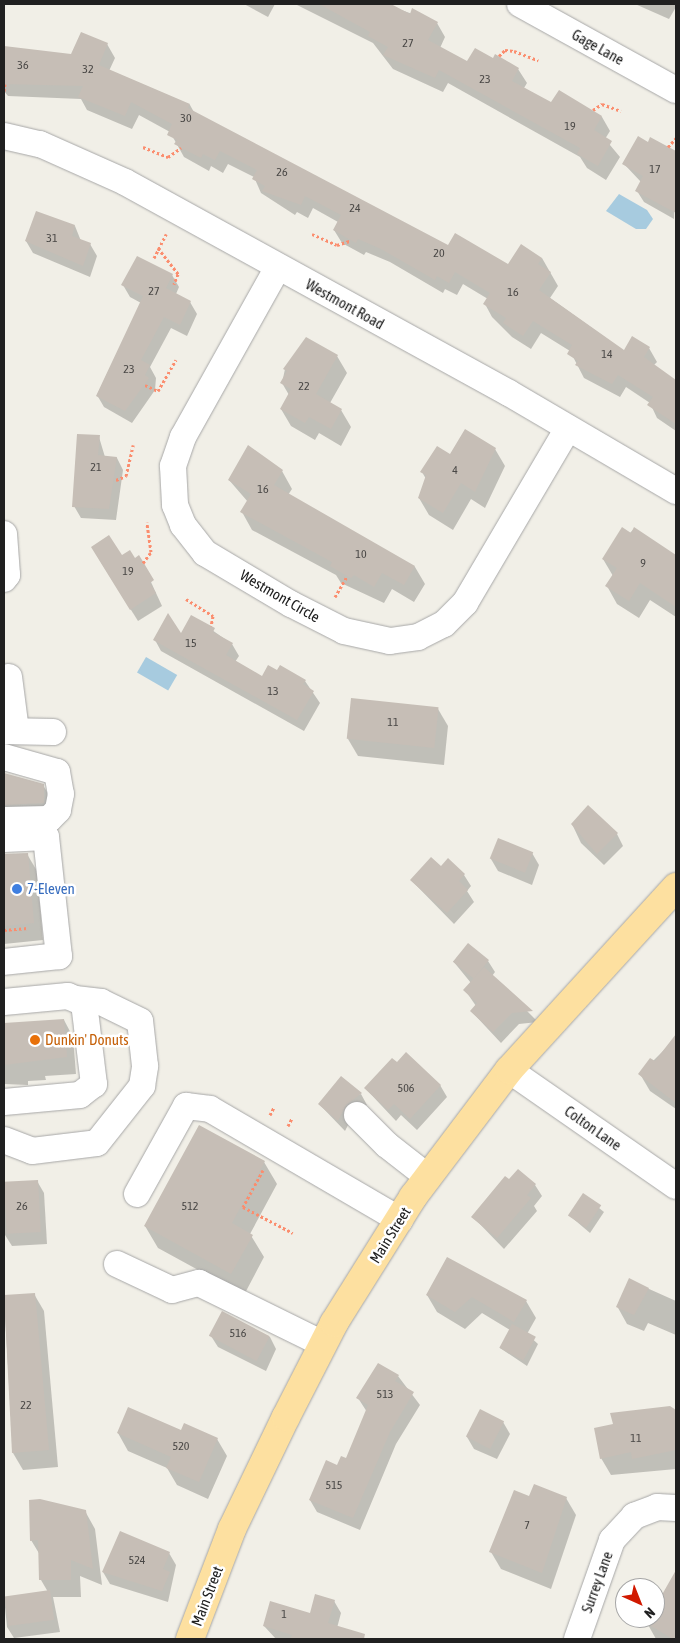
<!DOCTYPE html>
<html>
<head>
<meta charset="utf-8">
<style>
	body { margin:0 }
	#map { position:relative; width:680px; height:1643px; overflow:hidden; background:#f1efe7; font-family:"Asap Condensed",sans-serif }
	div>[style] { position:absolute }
	.water>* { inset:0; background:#a7cbdf; transform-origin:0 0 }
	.shadow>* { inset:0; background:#0003 }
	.building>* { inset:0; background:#c6beb6; transform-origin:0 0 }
	.path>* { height:3px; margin-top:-1.5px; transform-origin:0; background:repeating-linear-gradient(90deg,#fb8d6e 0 2.5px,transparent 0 5px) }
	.roads { filter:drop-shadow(0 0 1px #a7a7a7) drop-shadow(0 0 1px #a7a7a7) }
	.minor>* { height:26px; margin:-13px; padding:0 13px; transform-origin:13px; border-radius:13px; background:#fff }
	.major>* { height:28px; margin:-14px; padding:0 14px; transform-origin:14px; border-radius:14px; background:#fde0a0 }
	.dots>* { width:14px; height:14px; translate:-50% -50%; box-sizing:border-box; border:2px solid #fff; border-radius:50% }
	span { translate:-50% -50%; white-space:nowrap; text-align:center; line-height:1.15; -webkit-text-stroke:5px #fff; paint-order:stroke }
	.number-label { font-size:12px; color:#4a4846 }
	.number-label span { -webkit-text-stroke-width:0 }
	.street-label { font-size:15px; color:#202020 }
	.shop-label { font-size:15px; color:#366cbe }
	.left { translate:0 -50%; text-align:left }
	.food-label { font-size:15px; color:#c56008 }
	.frame { position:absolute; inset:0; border:5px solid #202020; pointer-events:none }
	.north { position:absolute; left:615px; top:1578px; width:50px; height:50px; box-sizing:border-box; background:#fff; border:1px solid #a6a6a6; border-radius:50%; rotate:136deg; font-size:14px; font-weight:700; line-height:20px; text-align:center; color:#202020 }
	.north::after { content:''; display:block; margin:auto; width:18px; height:22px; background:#d11900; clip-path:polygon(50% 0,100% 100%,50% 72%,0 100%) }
</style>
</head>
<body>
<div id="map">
	<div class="water">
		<i style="clip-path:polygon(619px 194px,647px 210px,653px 219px,646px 229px,636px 229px,606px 211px)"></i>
		<i style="left:146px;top:657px;width:36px;height:18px;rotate:30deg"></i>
	</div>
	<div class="shadow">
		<i style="clip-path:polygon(244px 4px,275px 4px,268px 17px)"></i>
		<i style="clip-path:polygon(295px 4px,385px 4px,437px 23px,445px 37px,440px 48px,468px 63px,494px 60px,518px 69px,527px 83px,524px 88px,552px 104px,559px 92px,602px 117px,610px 131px,605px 139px,620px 157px,606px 180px,587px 168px,580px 157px,448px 83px,443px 92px,393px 69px,373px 43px)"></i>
		<i style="clip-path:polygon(635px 4px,676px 4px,676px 7px,669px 19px)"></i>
		<i style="clip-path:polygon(107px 44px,115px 58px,109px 71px,190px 105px,195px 114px,448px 246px,509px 266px,542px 258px,558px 286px,550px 298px,624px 351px,649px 348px,657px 362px,653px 366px,676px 381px,676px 431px,657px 418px,650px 403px,626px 387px,620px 397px,584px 378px,570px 351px,541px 333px,531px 349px,512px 337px,492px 317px,485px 304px,488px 299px,463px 284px,457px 295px,445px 289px,443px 293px,390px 262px,366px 252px,364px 255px,342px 243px,334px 230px,338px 222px,313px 208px,308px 218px,297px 212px,295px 215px,261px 193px,254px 177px,228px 164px,223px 173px,211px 166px,209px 171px,184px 157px,170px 132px,139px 115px,132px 129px,87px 110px,81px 99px,8px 96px,4px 91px,4px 47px,72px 55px)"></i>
		<i style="clip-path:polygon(648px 143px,676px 154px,674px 219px,644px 202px,637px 191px,641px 182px,624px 164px)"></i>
		<i style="clip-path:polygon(75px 226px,81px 241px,90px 244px,97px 256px,90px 277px,33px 253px,26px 241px)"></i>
		<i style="clip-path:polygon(172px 275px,179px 287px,176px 294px,190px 302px,197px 314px,187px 336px,171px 328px,150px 367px,156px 378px,155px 390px,132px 423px,104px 407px,97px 395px,141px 303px,130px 297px,123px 285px)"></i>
		<i style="clip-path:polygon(337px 356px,347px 373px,330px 403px,341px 410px,351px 427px,341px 446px,319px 433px,315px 440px,291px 426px,281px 409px,289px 395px,282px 383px,285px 369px)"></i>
		<i style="clip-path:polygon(99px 437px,105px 457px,117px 458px,123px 470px,116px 520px,81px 518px,74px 506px)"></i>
		<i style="clip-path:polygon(495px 449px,505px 466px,485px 508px,471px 499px,453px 530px,429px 515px,419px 498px,426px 479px,422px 472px,450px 455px)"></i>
		<i style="clip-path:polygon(282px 471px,292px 489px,288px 495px,415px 567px,425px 584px,414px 602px,392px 589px,384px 603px,341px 583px,336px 575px,252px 530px,242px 512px,248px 502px,229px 480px)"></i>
		<i style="clip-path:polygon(634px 529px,676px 556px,676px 617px,650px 600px,639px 618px,617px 604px,607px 586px,613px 576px,603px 559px)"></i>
		<i style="clip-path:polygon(122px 557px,145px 569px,162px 606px,138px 621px,99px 559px)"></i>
		<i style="clip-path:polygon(192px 616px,232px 644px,239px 656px,235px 662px,262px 678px,277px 672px,305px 681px,320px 703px,304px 731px,161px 651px,155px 640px,181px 635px)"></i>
		<i style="clip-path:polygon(438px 709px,448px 726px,444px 765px,358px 756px,348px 739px)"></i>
		<i style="clip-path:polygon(4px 774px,43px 785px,53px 802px,4px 828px)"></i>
		<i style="clip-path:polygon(572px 824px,617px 834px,623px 846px,604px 865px,581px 843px)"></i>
		<i style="clip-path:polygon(532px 853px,539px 865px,532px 885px,498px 871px,491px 859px)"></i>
		<i style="clip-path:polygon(27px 854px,37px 871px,43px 940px,4px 944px,4px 856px)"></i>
		<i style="clip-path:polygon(441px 867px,464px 875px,471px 886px,467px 891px,474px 902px,454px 924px,411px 880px)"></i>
		<i style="clip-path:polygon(453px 961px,488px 961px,495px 972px,492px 976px,538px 1022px,519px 1024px,501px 1043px,472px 1012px,476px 1006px,465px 990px,471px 983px)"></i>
		<i style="clip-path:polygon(64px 1020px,73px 1037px,76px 1074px,45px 1076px,46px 1080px,28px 1081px,28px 1085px,4px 1084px,4px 1024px)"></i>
		<i style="clip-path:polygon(669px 1045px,676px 1049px,676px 1109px,650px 1091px,640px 1074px)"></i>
		<i style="clip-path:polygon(397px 1064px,440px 1085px,447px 1097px,417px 1130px,401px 1115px,396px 1121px,365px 1088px)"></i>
		<i style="clip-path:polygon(361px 1094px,367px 1105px,352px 1117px,345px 1131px,319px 1104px)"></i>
		<i style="clip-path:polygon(264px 1162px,277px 1184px,250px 1234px,264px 1257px,244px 1295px,158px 1248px,145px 1226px)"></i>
		<i style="clip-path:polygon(37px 1181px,44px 1193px,47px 1244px,12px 1246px,5px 1235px,4px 1184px)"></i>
		<i style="clip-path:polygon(509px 1181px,535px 1185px,542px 1196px,534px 1206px,537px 1211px,504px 1249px,473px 1217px)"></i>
		<i style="clip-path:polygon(583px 1195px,604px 1212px,590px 1233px,570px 1216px)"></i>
		<i style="clip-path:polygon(448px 1259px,526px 1301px,536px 1318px,527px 1334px,538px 1344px,527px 1366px,500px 1348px,510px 1330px,482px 1313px,465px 1329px,437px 1312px,427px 1295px)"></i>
		<i style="clip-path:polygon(629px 1280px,676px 1301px,676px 1335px,648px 1323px,644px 1331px,627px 1324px,617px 1306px)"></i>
		<i style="clip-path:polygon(34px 1294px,44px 1311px,58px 1467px,23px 1470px,13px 1453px,4px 1297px)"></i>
		<i style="clip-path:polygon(211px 1336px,270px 1337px,276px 1349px,266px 1371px,218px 1347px)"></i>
		<i style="clip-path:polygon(398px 1376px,420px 1405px,396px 1444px,360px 1530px,317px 1512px,310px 1500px,347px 1460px,367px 1412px,358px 1398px)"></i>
		<i style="clip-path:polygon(676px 1410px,676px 1469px,611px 1475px,601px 1458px,614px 1425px,612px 1414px)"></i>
		<i style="clip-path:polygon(503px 1422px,510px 1434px,497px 1459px,474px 1449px,467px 1437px)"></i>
		<i style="clip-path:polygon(181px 1432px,217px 1439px,227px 1456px,208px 1499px,177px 1485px,167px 1468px,128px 1451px,118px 1433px)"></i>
		<i style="clip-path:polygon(566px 1498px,576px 1515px,551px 1589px,501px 1569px,491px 1552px)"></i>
		<i style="clip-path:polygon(85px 1511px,95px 1529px,102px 1585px,80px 1576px,81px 1597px,53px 1597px,60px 1632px,14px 1638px,7px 1627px,4px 1598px,48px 1592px,41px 1580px,40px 1555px,31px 1540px)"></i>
		<i style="clip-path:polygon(169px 1553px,176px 1565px,168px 1602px,110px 1584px,103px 1572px)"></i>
		<i style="clip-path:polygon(676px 1597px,676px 1639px,656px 1639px,647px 1623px,655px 1618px,655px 1609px)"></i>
		<i style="clip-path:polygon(334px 1601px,341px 1613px,337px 1628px,342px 1639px,276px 1639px,264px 1626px,311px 1614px)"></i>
	</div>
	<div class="building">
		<i style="clip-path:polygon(319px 4px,391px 4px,410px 14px,412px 8px,438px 22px,428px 40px,467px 61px,475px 48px,493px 58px,495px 54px,519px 68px,512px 81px,551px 102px,559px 90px,602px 116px,594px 130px,612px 141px,598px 166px,577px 154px,580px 148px,439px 70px,435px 78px,383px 55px,388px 47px,368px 36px,370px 32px)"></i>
		<i style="clip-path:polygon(81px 32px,108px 43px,99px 65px,190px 104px,188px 108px,448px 245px,455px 233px,508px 264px,521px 244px,542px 258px,538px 264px,551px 272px,539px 290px,624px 350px,632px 336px,650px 347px,644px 357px,676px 380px,676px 424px,647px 405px,653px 397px,618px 375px,612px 384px,575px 365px,578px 361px,567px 354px,572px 345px,533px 321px,523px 336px,503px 323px,506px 318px,483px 304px,490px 293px,455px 272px,449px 283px,437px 276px,435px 280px,381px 249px,358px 239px,356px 243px,333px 230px,341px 215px,305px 196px,301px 205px,262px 191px,265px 186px,252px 179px,257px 170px,220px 151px,215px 160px,203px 154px,201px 158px,174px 144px,177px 140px,167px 135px,172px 124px,131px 102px,125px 116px,78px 97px,83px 86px,4px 84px,4px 46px,71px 54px)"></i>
		<i style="clip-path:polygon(638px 136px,648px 142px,650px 137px,676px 151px,676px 213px,635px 191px,643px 176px,622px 164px)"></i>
		<i style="clip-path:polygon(36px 211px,75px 225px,72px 236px,91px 243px,83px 266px,25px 241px)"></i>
		<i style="clip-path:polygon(137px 256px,173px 274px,166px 288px,191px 301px,180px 325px,164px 317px,141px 360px,150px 365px,145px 375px,149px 378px,125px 411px,96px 396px,143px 296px,121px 285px)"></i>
		<i style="clip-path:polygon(306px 337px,338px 355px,316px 394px,342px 409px,331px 429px,309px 417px,305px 423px,280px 409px,291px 389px,280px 383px,287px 371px,283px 369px)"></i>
		<i style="clip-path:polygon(465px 429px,496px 448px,475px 492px,461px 483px,443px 513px,418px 498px,426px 475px,420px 472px,437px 446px,450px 454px)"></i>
		<i style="clip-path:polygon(77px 434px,100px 435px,98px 455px,117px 457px,109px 509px,72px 507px)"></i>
		<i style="clip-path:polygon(248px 445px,283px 470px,274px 485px,415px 566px,404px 585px,382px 573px,374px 587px,354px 575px,351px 578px,330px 566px,332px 562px,240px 512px,251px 494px,228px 480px)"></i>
		<i style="clip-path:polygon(622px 527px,631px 533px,634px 527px,676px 555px,676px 607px,640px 583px,629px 601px,605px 586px,617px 568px,602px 559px)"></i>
		<i style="clip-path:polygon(109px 535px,122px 555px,130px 550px,135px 558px,139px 555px,154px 580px,150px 583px,156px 593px,130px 610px,91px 547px)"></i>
		<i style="clip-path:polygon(168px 613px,181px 633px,191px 615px,215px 628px,213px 632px,233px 643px,226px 655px,262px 676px,268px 665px,277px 670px,280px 665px,306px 680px,303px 684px,314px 691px,297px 720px,153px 640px)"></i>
		<i style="left:351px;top:698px;width:88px;height:41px;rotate:6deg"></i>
		<i style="clip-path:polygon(4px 773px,44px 784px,44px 803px,4px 805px)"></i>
		<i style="clip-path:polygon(588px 805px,618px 833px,597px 854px,571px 824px)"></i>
		<i style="left:498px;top:838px;width:38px;height:22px;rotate:22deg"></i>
		<i style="clip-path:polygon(28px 853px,34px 923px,4px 926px,4px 854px)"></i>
		<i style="clip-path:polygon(431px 857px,441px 866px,448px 858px,465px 874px,459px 881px,468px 890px,447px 913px,410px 880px)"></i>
		<i style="left:468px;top:943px;width:27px;height:24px;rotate:39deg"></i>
		<i style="clip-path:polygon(484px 967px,533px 1011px,512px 1013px,493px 1032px,470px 1011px,477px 1003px,463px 990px)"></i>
		<i style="clip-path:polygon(64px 1019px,67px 1057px,4px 1065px,4px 1023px)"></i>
		<i style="clip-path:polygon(676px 1034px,676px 1103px,638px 1074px,650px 1058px,655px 1061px)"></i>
		<i style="clip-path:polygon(406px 1052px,441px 1085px,410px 1119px,394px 1104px,388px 1110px,364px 1088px,392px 1058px,397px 1062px)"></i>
		<i style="clip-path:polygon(341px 1076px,362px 1093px,346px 1105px,338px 1121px,318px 1104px)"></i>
		<i style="clip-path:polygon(199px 1125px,265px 1161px,232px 1223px,253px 1235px,231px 1274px,144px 1226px)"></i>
		<i style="clip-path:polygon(518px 1169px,536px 1184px,527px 1195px,531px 1198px,497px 1238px,471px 1217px,505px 1176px,509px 1179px)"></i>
		<i style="left:38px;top:1180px;width:52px;height:34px;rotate:87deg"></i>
		<i style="left:583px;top:1193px;width:22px;height:27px;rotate:34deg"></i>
		<i style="clip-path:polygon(447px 1257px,527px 1300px,514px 1322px,472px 1297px,455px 1312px,426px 1295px)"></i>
		<i style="clip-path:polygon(629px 1278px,649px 1288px,634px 1315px,616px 1307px)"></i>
		<i style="clip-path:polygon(35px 1293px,49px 1450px,12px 1453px,4px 1295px)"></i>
		<i style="left:222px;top:1311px;width:54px;height:28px;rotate:28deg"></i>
		<i style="left:512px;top:1324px;width:27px;height:27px;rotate:28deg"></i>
		<i style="clip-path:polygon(378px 1363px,399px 1375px,395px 1381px,414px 1392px,390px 1432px,353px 1518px,309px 1500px,326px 1460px,337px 1465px,341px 1456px,346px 1458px,368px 1405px,356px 1398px)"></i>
		<i style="clip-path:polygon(670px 1406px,676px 1410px,676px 1450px,632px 1459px,631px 1452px,600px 1459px,594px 1428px,613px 1424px,610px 1413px)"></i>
		<i style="clip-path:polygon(128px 1407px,181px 1430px,184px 1423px,218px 1438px,199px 1482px,166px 1468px,171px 1457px,117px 1433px)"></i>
		<i style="left:480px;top:1409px;width:27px;height:31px;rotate:27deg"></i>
		<i style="clip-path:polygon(534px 1484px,567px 1497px,542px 1573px,489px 1552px,514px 1490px,529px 1496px)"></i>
		<i style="clip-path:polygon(40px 1499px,86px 1510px,93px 1569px,71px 1560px,71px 1580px,39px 1580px,38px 1540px,30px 1541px,29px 1500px)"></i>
		<i style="clip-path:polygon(120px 1531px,170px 1552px,163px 1569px,170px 1572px,162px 1591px,102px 1572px)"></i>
		<i style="clip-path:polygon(676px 1570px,676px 1639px,673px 1639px,646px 1623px,655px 1618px,655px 1607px)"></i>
		<i style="left:50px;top:1590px;width:30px;height:46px;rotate:82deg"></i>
		<i style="clip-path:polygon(315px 1594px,335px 1600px,328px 1623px,365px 1634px,364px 1639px,290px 1639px,292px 1635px,263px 1626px,270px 1601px,310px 1613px)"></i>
	</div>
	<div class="path">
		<i style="left:499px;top:56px;width:8px;rotate:-45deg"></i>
		<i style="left:505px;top:50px;width:9px;rotate:6deg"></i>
		<i style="left:514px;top:51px;width:26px;rotate:21deg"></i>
		<i style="left:4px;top:91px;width:7px;rotate:-82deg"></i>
		<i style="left:593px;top:110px;width:11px;rotate:-34deg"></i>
		<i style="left:602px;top:104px;width:20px;rotate:20deg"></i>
		<i style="left:143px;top:147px;width:27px;rotate:22deg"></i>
		<i style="left:168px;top:157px;width:16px;rotate:-35deg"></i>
		<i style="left:668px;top:147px;width:12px;rotate:-48deg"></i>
		<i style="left:312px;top:234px;width:27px;rotate:24deg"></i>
		<i style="left:337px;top:245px;width:13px;rotate:-18deg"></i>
		<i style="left:158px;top:248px;width:33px;rotate:52deg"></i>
		<i style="left:178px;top:274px;width:11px;rotate:112deg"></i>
		<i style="left:154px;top:258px;width:27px;rotate:-63deg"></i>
		<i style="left:145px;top:385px;width:14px;rotate:25deg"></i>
		<i style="left:158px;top:391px;width:36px;rotate:-60deg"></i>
		<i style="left:116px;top:480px;width:11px;rotate:-22deg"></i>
		<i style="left:126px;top:476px;width:32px;rotate:-77deg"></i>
		<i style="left:143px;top:563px;width:14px;rotate:-54deg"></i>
		<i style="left:151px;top:552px;width:30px;rotate:-98deg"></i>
		<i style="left:335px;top:597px;width:24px;rotate:-60deg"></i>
		<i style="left:186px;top:599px;width:32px;rotate:32deg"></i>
		<i style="left:213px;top:616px;width:10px;rotate:101deg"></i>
		<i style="left:4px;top:930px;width:24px;rotate:-5deg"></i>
		<i style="left:270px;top:1115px;width:9px;rotate:-63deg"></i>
		<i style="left:288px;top:1126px;width:9px;rotate:-63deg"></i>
		<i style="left:263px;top:1170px;width:42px;rotate:118.4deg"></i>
		<i style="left:243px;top:1207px;width:56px;rotate:27.5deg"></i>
	</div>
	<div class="roads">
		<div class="minor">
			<i style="left:520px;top:4px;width:178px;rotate:28.9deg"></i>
			<i style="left:4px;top:136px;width:37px;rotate:13deg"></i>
			<i style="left:40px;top:144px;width:93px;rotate:24.1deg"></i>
			<i style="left:125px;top:182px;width:438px;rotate:28.8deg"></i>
			<i style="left:509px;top:393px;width:194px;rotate:30.4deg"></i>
			<i style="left:278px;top:267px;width:195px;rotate:119.2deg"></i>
			<i style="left:183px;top:437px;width:31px;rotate:109deg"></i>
			<i style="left:173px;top:466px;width:39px;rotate:87deg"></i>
			<i style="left:175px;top:505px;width:22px;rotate:68deg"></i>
			<i style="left:183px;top:525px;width:36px;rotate:52deg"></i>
			<i style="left:205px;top:553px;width:100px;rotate:30.7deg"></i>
			<i style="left:291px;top:604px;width:59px;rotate:27deg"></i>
			<i style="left:344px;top:631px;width:47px;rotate:12.3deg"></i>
			<i style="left:390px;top:641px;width:28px;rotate:-8deg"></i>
			<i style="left:418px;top:637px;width:29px;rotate:-27deg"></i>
			<i style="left:444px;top:624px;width:30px;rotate:-45deg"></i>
			<i style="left:465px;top:603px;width:203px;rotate:-59.5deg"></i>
			<i style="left:4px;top:534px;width:41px;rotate:85.8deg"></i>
			<i style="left:7px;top:575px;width:5px;rotate:127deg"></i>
			<i style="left:9px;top:677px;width:54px;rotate:82.6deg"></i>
			<i style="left:4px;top:731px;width:49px;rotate:1.2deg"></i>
			<i style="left:4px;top:757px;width:55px;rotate:15.8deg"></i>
			<i style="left:57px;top:772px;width:22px;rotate:80deg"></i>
			<i style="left:61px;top:794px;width:16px;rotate:101deg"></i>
			<i style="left:58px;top:810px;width:13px;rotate:135deg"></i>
			<i style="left:49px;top:819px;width:45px;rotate:178.7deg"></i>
			<i style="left:4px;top:839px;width:42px;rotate:-2.7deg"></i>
			<i style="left:46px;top:837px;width:120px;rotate:83.8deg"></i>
			<i style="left:59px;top:956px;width:55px;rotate:173.8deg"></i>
			<i style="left:4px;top:1002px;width:64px;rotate:-5.4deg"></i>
			<i style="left:68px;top:996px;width:17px;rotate:24deg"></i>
			<i style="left:84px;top:1003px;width:82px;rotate:83deg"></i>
			<i style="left:94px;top:1084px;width:18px;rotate:142deg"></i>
			<i style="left:80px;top:1095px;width:76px;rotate:174.7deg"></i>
			<i style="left:509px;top:1070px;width:203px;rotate:34.8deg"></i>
			<i style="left:357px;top:1115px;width:42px;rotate:45deg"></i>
			<i style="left:387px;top:1145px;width:52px;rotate:38deg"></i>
			<i style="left:4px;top:1140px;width:30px;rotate:21deg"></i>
			<i style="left:32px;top:1151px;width:65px;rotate:-7deg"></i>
			<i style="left:97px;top:1143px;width:73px;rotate:-51.7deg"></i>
			<i style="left:142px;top:1086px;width:20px;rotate:-81deg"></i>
			<i style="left:145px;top:1066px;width:45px;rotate:-96.3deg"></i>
			<i style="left:140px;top:1021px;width:43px;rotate:-154deg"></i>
			<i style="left:101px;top:1002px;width:24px;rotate:-173deg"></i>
			<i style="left:137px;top:1194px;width:101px;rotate:-60.9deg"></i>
			<i style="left:186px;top:1106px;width:24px;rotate:7deg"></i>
			<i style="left:210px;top:1109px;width:220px;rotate:30.3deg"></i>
			<i style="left:117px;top:1264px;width:61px;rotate:25.3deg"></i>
			<i style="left:172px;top:1290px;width:28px;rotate:-15deg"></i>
			<i style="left:199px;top:1283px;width:138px;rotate:26.2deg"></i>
			<i style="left:577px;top:1639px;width:105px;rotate:-70.5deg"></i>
			<i style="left:612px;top:1540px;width:33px;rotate:-47deg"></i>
			<i style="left:634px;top:1516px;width:25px;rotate:-21deg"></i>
			<i style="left:657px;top:1507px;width:19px;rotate:3deg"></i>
		</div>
		<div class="major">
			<i style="left:190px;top:1639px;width:118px;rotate:-69.1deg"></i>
			<i style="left:232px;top:1529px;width:124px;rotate:-64.3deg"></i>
			<i style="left:286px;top:1417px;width:106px;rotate:-62.9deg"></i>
			<i style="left:334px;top:1323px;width:149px;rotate:-57.9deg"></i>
			<i style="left:413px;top:1197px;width:159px;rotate:-52.9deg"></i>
			<i style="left:509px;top:1070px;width:248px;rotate:-47.6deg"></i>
		</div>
	</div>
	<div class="dots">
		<i style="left:17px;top:889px;background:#3f7fe0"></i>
		<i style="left:35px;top:1040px;background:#e8710a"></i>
	</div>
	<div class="number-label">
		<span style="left:408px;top:44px">27</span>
		<span style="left:23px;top:66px">36</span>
		<span style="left:88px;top:70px">32</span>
		<span style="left:485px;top:80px">23</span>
		<span style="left:186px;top:119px">30</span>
		<span style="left:570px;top:127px">19</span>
		<span style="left:655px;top:170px">17</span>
		<span style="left:282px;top:173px">26</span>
		<span style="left:355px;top:209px">24</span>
		<span style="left:52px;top:239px">31</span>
		<span style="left:439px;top:254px">20</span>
		<span style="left:154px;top:292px">27</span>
		<span style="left:513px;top:293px">16</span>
		<span style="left:607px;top:355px">14</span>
		<span style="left:129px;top:370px">23</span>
		<span style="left:304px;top:387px">22</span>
		<span style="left:96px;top:468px">21</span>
		<span style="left:455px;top:471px">4</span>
		<span style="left:263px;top:490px">16</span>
		<span style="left:361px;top:555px">10</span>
		<span style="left:643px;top:564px">9</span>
		<span style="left:128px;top:572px">19</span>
		<span style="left:191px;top:644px">15</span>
		<span style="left:273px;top:692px">13</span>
		<span style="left:393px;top:723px">11</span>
		<span style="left:406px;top:1089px">506</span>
		<span style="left:22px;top:1207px">26</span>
		<span style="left:190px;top:1207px">512</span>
		<span style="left:238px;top:1334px">516</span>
		<span style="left:385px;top:1395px">513</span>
		<span style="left:26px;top:1406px">22</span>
		<span style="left:636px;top:1439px">11</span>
		<span style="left:181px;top:1447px">520</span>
		<span style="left:334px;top:1486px">515</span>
		<span style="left:527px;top:1526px">7</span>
		<span style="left:137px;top:1561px">524</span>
		<span style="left:284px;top:1615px">1</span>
	</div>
	<div class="street-label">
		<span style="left:598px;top:47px;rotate:29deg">Gage Lane</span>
		<span style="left:345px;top:304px;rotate:29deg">Westmont Road</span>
		<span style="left:280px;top:596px;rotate:30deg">Westmont Circle</span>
		<span style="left:593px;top:1128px;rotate:35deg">Colton Lane</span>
		<span style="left:390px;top:1235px;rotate:-58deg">Main Street</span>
		<span style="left:597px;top:1582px;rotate:-70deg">Surrey Lane</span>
		<span style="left:207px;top:1596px;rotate:-69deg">Main Street</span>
	</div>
	<div class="shop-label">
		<span class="left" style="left:27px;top:889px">7-Eleven</span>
	</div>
	<div class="food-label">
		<span class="left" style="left:45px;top:1040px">Dunkin' Donuts</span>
	</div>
	<div class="frame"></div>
	<div class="north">N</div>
</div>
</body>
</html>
